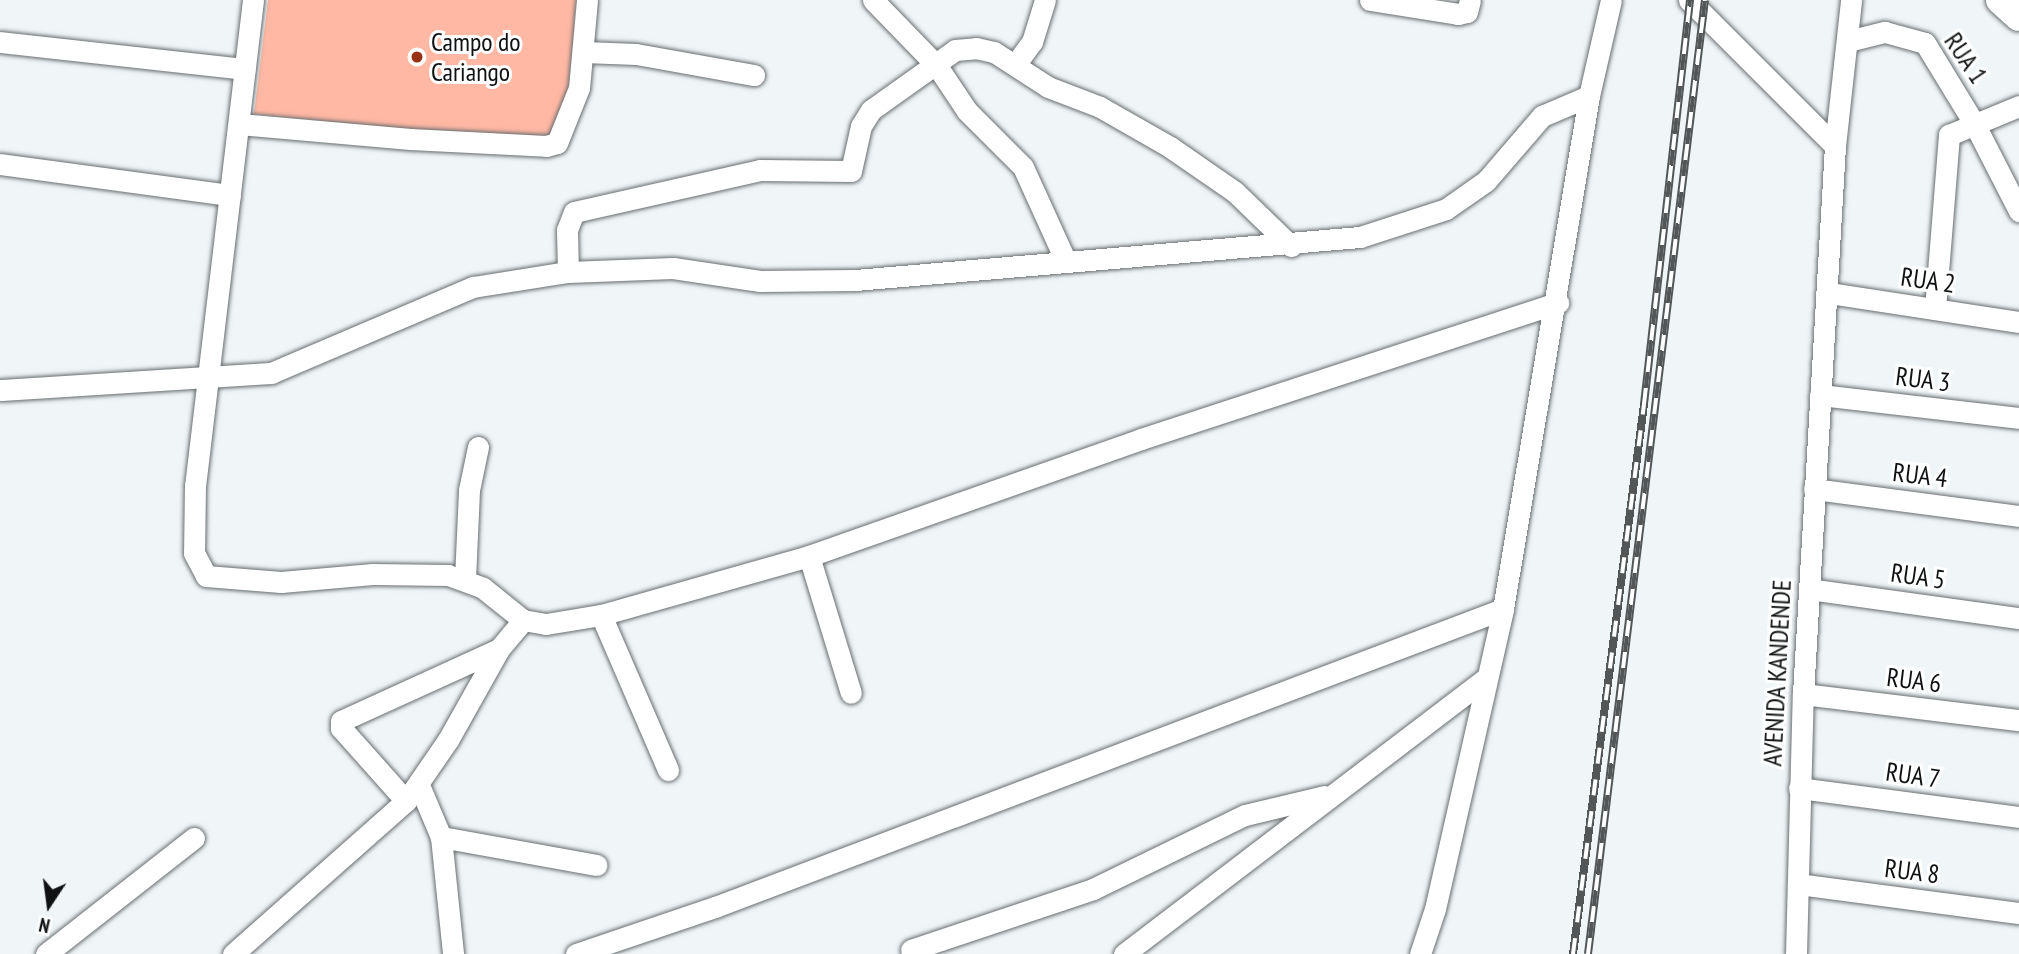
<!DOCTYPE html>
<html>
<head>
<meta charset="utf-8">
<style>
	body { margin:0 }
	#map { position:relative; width:2019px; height:954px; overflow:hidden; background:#f0f6f8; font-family:"PT Sans Narrow",sans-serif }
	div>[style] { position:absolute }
	.green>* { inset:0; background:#ffb8a4 }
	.roads { filter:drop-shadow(0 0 2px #686d6f) drop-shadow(0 0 2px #686d6f) }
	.street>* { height:21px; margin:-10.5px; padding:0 10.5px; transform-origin:10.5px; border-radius:10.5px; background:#fff }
	.secondary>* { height:28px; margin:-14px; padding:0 14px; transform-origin:14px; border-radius:14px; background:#fff }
	.rail>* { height:8px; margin-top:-4px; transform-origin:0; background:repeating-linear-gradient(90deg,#fff 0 16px,#525657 0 32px); box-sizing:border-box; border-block:2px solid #525657 }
	.dots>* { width:19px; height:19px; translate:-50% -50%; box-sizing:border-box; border:4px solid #fff; border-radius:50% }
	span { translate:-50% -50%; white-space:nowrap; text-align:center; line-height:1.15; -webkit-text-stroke:6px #fff; paint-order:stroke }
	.poi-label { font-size:26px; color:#0f1112 }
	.left { translate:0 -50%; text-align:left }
	.street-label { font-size:26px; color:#0f1112 }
	.north { position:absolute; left:14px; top:870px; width:70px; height:70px; -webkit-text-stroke:5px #fff; paint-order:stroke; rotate:193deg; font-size:19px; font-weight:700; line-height:28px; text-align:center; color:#0f1112 }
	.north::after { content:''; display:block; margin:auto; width:24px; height:32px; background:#0f1112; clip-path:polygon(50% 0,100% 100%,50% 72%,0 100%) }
</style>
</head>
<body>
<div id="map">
	<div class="green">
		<i style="clip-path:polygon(268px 0,576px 0,566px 147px,254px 114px)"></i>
	</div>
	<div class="roads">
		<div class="street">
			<i style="left:253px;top:0;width:488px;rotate:96.8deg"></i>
			<i style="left:195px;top:485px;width:68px;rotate:90.8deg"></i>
			<i style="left:194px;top:553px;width:26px;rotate:62deg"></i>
			<i style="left:206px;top:576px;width:75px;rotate:4.6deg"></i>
			<i style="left:281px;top:582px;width:92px;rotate:-5deg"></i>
			<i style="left:373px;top:574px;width:75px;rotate:0.8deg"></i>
			<i style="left:448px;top:575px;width:37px;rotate:20deg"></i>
			<i style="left:483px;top:588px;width:51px;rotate:38.7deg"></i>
			<i style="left:523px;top:620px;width:23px;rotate:10deg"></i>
			<i style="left:546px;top:624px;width:56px;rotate:-9.3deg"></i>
			<i style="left:601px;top:615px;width:216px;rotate:-15.8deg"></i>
			<i style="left:809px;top:556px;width:352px;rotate:-19.4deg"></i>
			<i style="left:1141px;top:439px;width:439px;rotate:-18.1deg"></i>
			<i style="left:873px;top:0;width:92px;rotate:45.9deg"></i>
			<i style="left:937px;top:66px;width:54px;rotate:56.3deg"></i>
			<i style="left:967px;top:111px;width:79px;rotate:45deg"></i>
			<i style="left:1023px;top:167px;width:104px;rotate:65.6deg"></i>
			<i style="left:1370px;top:0;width:89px;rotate:9deg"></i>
			<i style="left:1458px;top:14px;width:9px;rotate:-13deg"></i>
			<i style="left:1467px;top:12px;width:12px;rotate:-76deg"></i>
			<i style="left:1689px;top:0;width:206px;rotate:45deg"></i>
			<i style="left:1848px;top:41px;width:38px;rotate:-14deg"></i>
			<i style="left:1885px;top:32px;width:41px;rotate:15.4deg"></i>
			<i style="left:1925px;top:43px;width:96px;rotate:58.6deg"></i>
			<i style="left:1975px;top:125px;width:97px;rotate:62.9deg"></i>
			<i style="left:0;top:42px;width:246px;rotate:6.3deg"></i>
			<i style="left:584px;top:52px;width:52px;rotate:2.2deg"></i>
			<i style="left:636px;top:54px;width:120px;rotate:10.1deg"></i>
			<i style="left:1015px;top:65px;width:29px;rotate:-54deg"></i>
			<i style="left:1032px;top:42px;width:44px;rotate:-72.8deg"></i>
			<i style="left:239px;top:124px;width:172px;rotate:5deg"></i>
			<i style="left:410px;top:139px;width:136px;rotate:2.9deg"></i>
			<i style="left:546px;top:146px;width:11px;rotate:-15deg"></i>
			<i style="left:557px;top:143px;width:59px;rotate:-68.2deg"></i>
			<i style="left:579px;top:88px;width:88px;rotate:-84.8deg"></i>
			<i style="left:0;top:164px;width:232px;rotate:7.7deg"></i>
			<i style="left:568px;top:272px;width:42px;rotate:-91.4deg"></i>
			<i style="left:567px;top:230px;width:19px;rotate:-69deg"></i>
			<i style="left:574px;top:212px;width:191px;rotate:-12.7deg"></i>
			<i style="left:760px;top:170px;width:91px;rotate:0.6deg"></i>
			<i style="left:851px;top:171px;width:46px;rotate:-77.5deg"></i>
			<i style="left:861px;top:126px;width:19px;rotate:-58deg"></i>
			<i style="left:871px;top:110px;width:103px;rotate:-35.5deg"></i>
			<i style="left:955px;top:50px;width:21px;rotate:-5deg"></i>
			<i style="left:976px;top:48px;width:18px;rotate:13deg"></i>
			<i style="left:994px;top:52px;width:64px;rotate:32.9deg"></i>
			<i style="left:1048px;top:87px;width:56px;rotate:21deg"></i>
			<i style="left:1100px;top:107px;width:81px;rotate:29.7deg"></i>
			<i style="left:1170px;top:147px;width:79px;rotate:34.7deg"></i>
			<i style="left:1235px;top:192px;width:78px;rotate:44deg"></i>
			<i style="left:1829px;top:293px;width:192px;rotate:8.7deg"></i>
			<i style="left:1935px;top:309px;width:175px;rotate:-85.4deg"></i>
			<i style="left:1949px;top:135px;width:76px;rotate:-22.5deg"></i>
			<i style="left:0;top:390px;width:272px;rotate:-3.6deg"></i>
			<i style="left:271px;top:373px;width:220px;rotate:-23.1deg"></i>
			<i style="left:473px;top:287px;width:96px;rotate:-9deg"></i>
			<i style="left:568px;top:272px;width:105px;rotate:-2.2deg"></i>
			<i style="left:673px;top:268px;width:88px;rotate:8.5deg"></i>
			<i style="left:760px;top:281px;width:95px;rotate:-0.6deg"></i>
			<i style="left:855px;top:280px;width:507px;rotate:-4.87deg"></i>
			<i style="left:1360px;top:237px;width:90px;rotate:-18deg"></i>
			<i style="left:1446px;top:209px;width:49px;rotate:-35deg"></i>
			<i style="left:1486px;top:181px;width:86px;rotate:-49.3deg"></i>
			<i style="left:1542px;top:116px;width:51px;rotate:-23.1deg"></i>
			<i style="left:1820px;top:395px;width:200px;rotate:6.6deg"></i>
			<i style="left:1814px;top:489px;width:207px;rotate:7.5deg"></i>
			<i style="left:809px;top:556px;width:143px;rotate:73deg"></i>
			<i style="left:465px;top:579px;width:89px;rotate:-87.4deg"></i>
			<i style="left:469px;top:490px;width:44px;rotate:-78.2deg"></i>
			<i style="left:1809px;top:589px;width:212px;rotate:7.9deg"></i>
			<i style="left:601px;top:615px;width:169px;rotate:66.6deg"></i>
			<i style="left:1803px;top:694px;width:218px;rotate:6.9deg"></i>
			<i style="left:419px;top:785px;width:56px;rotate:67.1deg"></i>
			<i style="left:441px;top:837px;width:118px;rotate:84.1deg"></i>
			<i style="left:1799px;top:788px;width:222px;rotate:7.5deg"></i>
			<i style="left:406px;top:801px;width:98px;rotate:-131.7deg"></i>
			<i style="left:341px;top:728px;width:7px;rotate:-90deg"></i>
			<i style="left:341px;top:721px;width:174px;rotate:-24.5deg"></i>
			<i style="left:441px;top:837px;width:158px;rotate:10.2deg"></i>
			<i style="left:1798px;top:884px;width:223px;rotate:7.5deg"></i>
			<i style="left:911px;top:950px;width:192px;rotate:-18.5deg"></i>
			<i style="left:1093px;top:889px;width:169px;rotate:-26deg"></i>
			<i style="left:1245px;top:815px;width:81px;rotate:-13.5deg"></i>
			<i style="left:46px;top:954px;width:188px;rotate:-38.1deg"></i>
			<i style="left:233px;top:954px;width:231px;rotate:-41.5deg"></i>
			<i style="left:406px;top:801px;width:74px;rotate:-55.5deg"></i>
			<i style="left:448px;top:740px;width:104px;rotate:-60.7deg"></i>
			<i style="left:499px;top:649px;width:38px;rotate:-50deg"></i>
			<i style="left:576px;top:954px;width:147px;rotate:-18.7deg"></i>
			<i style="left:715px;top:907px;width:842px;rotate:-20.72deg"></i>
			<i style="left:1124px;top:954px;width:455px;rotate:-37.3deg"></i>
			<i style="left:1420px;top:954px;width:47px;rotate:-71.6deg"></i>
			<i style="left:1435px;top:909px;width:308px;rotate:-77.2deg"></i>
			<i style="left:1503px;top:609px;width:520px;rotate:-80.48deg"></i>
			<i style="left:1589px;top:96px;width:98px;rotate:-77.1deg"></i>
			<i style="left:1796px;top:954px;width:260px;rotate:-88.5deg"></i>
			<i style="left:1803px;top:694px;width:549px;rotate:-86.66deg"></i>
			<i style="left:1835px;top:146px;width:147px;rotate:-83.7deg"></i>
		</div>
		<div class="secondary">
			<i style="left:2000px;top:0;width:25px;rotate:42deg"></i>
		</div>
	</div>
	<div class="rail">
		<i style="left:1573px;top:954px;width:555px;rotate:-82.64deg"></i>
		<i style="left:1644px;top:404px;width:407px;rotate:-83.5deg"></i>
		<i style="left:1588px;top:954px;width:961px;rotate:-83.01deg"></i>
	</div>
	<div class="dots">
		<i style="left:417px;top:57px;background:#983013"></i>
	</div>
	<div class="poi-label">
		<span class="left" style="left:431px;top:57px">Campo do<br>Cariango</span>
	</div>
	<div class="street-label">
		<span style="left:1966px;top:58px;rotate:56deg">RUA 1</span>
		<span style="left:1928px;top:280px;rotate:8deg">RUA 2</span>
		<span style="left:1923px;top:379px;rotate:7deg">RUA 3</span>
		<span style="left:1920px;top:475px;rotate:7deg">RUA 4</span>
		<span style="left:1918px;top:576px;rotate:8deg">RUA 5</span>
		<span style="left:1777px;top:673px;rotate:-87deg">AVENIDA KANDENDE</span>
		<span style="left:1914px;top:680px;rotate:7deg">RUA 6</span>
		<span style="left:1913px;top:775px;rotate:8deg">RUA 7</span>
		<span style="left:1912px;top:871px;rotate:7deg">RUA 8</span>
	</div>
	<div class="north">N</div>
</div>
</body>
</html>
